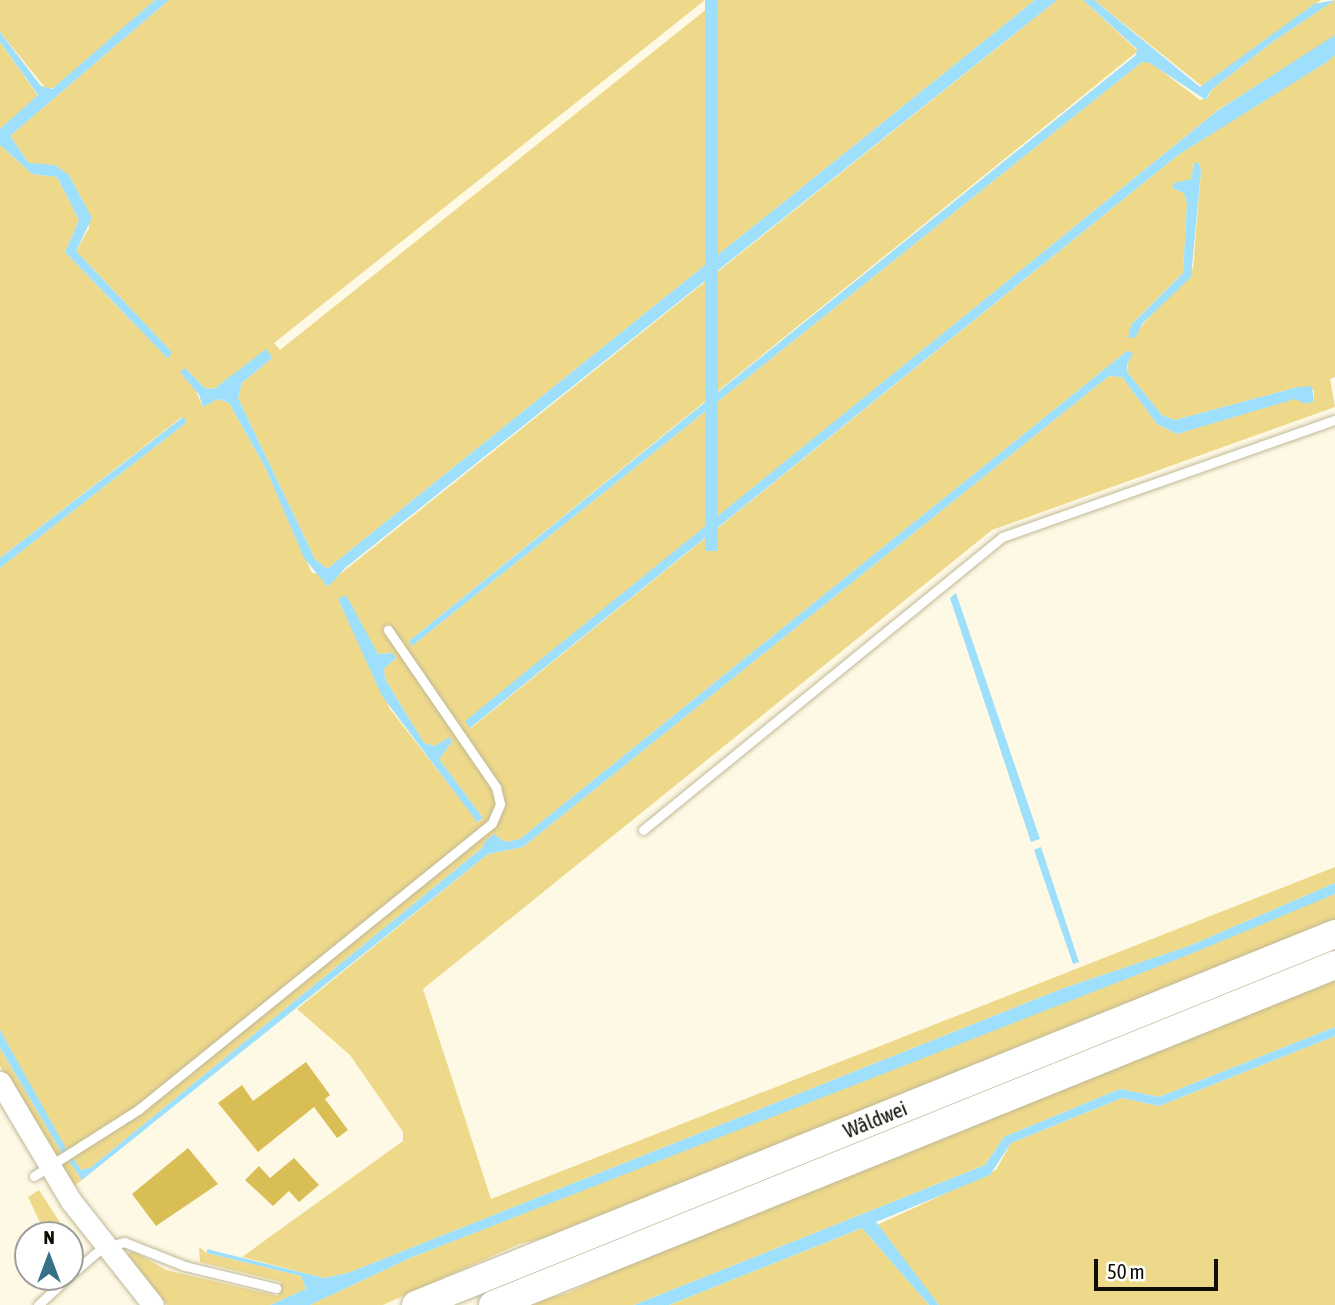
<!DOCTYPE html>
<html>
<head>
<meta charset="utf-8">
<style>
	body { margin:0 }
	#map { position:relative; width:1335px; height:1305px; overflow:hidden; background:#fef9e5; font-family:"Asap Condensed",sans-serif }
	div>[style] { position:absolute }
	.green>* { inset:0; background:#eed98b }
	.water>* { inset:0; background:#9edffc; transform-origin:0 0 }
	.building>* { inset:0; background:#d9be55 }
	.roads { filter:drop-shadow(0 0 2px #c0b897) drop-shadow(0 0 2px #c0b897) }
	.service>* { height:9px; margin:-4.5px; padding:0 4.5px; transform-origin:4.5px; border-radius:4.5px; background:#fff }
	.tertiary>* { height:21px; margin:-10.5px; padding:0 10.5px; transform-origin:10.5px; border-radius:10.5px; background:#fff }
	.trunk>* { height:28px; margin:-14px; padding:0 14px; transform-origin:14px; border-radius:14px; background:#fff }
	span { translate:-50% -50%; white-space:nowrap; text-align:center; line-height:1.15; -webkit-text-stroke:7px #fff; paint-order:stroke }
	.street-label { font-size:21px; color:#0f0c03 }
	.north { position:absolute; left:14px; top:1221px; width:70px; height:70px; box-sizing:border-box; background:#fff; border:2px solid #9f9e9a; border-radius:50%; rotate:0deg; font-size:19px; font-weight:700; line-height:28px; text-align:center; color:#0f0c03 }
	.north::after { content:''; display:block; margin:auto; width:24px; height:32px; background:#367189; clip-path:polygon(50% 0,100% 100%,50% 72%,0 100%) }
	.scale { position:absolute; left:1094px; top:1259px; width:124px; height:32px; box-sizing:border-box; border:4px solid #0f0c03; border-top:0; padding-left:9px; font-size:21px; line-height:24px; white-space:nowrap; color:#0f0c03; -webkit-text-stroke:5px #fff; paint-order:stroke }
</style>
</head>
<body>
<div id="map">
	<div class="green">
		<i style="clip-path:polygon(0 0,155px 0,61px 84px,47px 90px,0 32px)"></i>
		<i style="clip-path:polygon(evenodd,169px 0,705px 0,274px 343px,280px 350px,718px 0,1035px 0,327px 569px,315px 559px,238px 398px,242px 383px,272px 358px,266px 350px,214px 389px,205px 388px,185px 368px,203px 407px,218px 399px,229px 403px,266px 469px,312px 573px,339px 575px,1057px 0,1083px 0,1138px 51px,409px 641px,412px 646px,1142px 62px,1150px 62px,1200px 100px,1208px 98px,1211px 90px,1274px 41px,1335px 0,1335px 36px,1218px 110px,466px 721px,471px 728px,1178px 155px,1335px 55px,1335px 377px,1330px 379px,1335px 407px,992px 530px,423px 989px,491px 1199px,1335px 867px,1335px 883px,1189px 946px,1064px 988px,348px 1273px,324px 1278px,242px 1257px,403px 1141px,403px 1132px,350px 1055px,297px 1009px,488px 854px,523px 847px,1109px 376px,1122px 377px,1157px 424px,1177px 434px,1296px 398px,1306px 404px,1314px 401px,1314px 390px,1298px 387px,1175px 420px,1162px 415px,1128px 373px,1127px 351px,520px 839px,505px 842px,494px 834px,486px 840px,482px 848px,90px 1168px,81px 1170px,73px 1158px,69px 1161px,82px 1180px,71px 1188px,59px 1168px,63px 1162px,129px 1120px,496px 824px,504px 804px,499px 786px,492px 789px,496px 804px,487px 822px,125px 1116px,53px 1158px,0 1066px,0 1048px,62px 1153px,0 1030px,0 568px,187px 422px,182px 417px,0 558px,0 145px,32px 174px,57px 177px,79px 220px,65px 252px,134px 324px,172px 352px,76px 251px,89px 228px,88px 211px,69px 175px,29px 163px,10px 136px,169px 0,1194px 163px,1199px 163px,1201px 171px,1193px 268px,1137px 331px,1131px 325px,1183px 273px,1187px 204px,1184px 193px,1172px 188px,1191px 179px,1194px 163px,169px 0,338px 599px,378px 654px,393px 653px,396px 658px,384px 669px,385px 679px,424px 743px,435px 746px,449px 737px,452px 742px,439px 759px,483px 818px,478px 822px,390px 709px,338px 599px)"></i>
		<i style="clip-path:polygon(1094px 0,1321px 0,1203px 87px)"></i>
		<i style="clip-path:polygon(0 42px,38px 96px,0 129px)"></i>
		<i style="clip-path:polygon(1335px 894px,1335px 920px,550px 1237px,519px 1244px,383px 1305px,310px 1305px,410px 1258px)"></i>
		<i style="clip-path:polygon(1335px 978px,1335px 1027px,1159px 1097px,1120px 1089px,1004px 1137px,985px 1165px,634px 1305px,526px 1305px,568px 1293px,655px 1252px)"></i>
		<i style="clip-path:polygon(1335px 1036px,1335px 1305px,939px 1305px,875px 1226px,996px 1170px,1011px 1143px,1122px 1098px,1159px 1106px)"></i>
		<i style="clip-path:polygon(39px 1190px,63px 1227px,69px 1235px,46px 1235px,28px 1197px)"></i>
		<i style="clip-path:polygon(862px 1228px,929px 1305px,669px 1305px)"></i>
		<i style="clip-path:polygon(199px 1247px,207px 1253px,301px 1276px,306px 1289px,270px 1305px,167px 1305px,125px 1256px,133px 1251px,166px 1270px,278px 1296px,281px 1282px,200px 1262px)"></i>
	</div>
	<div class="water">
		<i style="clip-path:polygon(155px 0,169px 0,10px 136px,29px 163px,55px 165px,69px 175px,92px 218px,76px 251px,172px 352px,168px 359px,65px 252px,79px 220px,57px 177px,32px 174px,0 145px,0 129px,38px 95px,0 42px,0 32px,41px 86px,52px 89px)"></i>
		<i style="left:705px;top:0;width:13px;height:551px"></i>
		<i style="clip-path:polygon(1035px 0,1057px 0,345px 568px,328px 587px,304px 558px,266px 469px,229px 403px,218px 399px,203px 407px,199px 395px,180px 372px,185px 368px,205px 388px,214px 389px,266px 349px,269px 353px,272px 358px,242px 383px,238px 398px,315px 559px,327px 569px)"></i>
		<i style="clip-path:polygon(1083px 0,1094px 0,1200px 87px,1314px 4px,1335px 0,1274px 41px,1211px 90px,1206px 100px,1150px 63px,1142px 62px,412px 646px,409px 641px,1136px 55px,1137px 49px)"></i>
		<i style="clip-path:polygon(1335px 35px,1335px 55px,1327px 62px,1178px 155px,470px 728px,465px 721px,1217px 111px)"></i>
		<i style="clip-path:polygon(1194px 163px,1199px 163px,1201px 171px,1191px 277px,1142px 324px,1136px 337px,1128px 338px,1131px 325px,1183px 273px,1187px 204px,1184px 193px,1172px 188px,1174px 183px,1191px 179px)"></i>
		<i style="clip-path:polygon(1127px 351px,1133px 353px,1127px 365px,1128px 373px,1162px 415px,1175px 420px,1298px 387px,1312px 386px,1314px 401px,1306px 404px,1295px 399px,1177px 434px,1157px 424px,1122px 377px,1109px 376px,523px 847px,488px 854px,82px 1180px,69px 1161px,73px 1158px,81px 1170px,90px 1168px,482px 848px,486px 840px,494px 834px,505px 842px,520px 839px)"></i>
		<i style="clip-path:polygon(183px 417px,187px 422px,0 568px,0 558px)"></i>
		<i style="clip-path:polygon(956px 593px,1040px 839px,1031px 842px,950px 598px)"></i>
		<i style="clip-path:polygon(346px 595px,378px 654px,393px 653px,396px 658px,384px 669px,385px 679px,424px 743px,435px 746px,449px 737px,452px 742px,439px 759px,483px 818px,477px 822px,382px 696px,338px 599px)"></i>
		<i style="clip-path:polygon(1041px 847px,1079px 962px,1073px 964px,1034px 850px)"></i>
		<i style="clip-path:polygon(1335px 883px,1335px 894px,1193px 953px,410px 1258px,310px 1305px,270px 1305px,306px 1289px,301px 1276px,207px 1253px,207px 1249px,324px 1278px,348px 1273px,1064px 988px,1189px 946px)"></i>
		<i style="clip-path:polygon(1335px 1027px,1335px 1036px,1159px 1106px,1122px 1098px,1011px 1143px,990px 1175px,876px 1222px,939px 1305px,929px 1305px,862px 1228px,669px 1305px,634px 1305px,985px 1165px,1004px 1137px,1120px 1089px,1159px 1097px)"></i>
		<i style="clip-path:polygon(0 1030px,67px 1150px,62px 1153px,0 1048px)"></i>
	</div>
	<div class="building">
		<i style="clip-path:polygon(306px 1062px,330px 1095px,325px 1099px,348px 1130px,337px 1138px,314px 1107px,258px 1152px,218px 1103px,242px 1085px,253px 1101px)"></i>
		<i style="clip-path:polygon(188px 1148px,218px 1184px,156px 1226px,132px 1194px)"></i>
		<i style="clip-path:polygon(294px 1158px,319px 1185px,299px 1202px,289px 1191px,273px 1206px,245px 1180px,259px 1166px,270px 1178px)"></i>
	</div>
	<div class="roads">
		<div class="service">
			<i style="left:643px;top:830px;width:463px;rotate:-39.2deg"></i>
			<i style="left:1002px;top:537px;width:353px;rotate:-19.4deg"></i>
			<i style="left:34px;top:1176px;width:125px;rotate:-32.5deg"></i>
			<i style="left:139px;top:1109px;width:454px;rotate:-39deg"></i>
			<i style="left:492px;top:823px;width:21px;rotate:-67deg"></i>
			<i style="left:500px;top:804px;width:17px;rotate:-103deg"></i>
			<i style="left:496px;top:787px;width:191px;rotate:-124.5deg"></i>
			<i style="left:70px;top:1275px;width:43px;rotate:-40.3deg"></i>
			<i style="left:103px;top:1247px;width:22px;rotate:-13deg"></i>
			<i style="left:124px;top:1242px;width:66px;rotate:21.5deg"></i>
			<i style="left:185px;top:1266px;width:94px;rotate:13.6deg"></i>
			<i style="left:38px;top:1305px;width:41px;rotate:-43deg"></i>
		</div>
		<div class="tertiary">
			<i style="left:0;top:1082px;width:139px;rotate:59.2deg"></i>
			<i style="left:71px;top:1201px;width:132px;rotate:51.7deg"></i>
		</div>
		<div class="trunk">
			<i style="left:416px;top:1305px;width:991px;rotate:-21.98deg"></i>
			<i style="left:493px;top:1305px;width:908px;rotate:-21.99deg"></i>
		</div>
	</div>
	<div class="street-label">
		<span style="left:875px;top:1119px;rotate:-22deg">Wâldwei</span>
	</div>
	<div class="north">N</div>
	<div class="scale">50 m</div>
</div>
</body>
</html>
